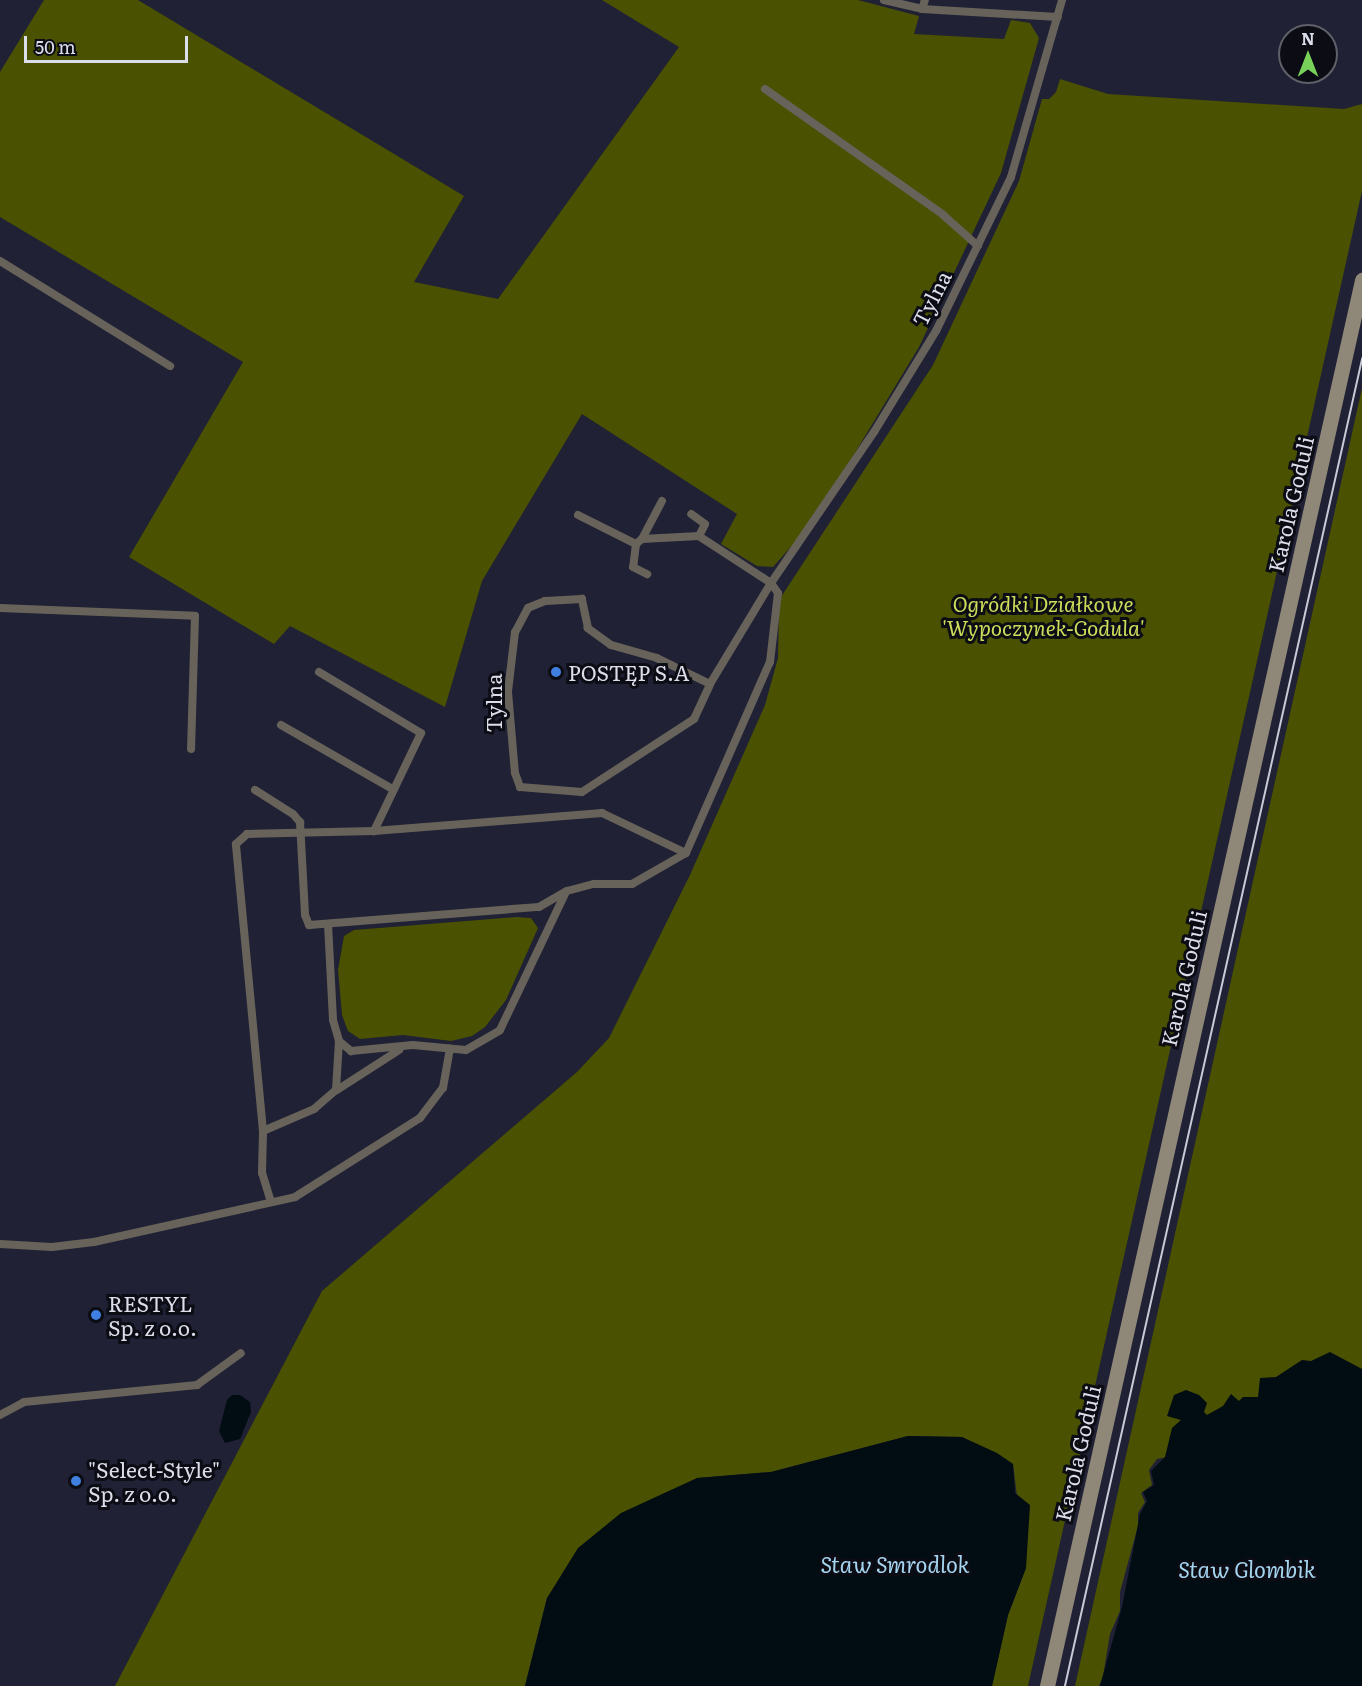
<!DOCTYPE html>
<html>
<head>
<meta charset="utf-8">
<style>
	body { margin:0 }
	#map { position:relative; width:1362px; height:1686px; overflow:hidden; background:#202134; font-family:Literata,serif }
	div>[style] { position:absolute }
	.green>* { inset:0; background:#4a5100 }
	.water>* { inset:0; background:#020c13 }
	.service>* { height:8px; margin:-4px; padding:0 4px; transform-origin:4px; border-radius:4px; background:#68635a }
	.secondary>* { height:15px; margin:-7.5px; padding:0 7.5px; transform-origin:7.5px; border-radius:7.5px; background:#8f8878 }
	.tram>* { height:1.5px; margin:-0.75px; padding:0 0.75px; transform-origin:0.75px; border-radius:0.75px; background:#c9cad7 }
	.dots>* { width:16px; height:16px; translate:-50% -50%; box-sizing:border-box; border:3px solid #0b0c14; border-radius:50% }
	span { translate:-50% -50%; white-space:nowrap; text-align:center; line-height:1.15; -webkit-text-stroke:6px #0b0c14; paint-order:stroke }
	.street-label { font-size:21px; color:#dcddea }
	.park-label { font-size:21px; color:#cddc5a; font-style:italic }
	.poi-label { font-size:21px; color:#dcddea }
	.left { translate:0 -50%; text-align:left }
	.water-label { font-size:22px; color:#a5d4ef; font-style:italic }
	.north { position:absolute; left:1278px; top:24px; width:60px; height:60px; box-sizing:border-box; background:#0b0c14; border:2px solid #5f606a; border-radius:50%; rotate:0deg; font-size:16px; font-weight:700; line-height:24px; text-align:center; color:#dcddea }
	.north::after { content:''; display:block; margin:auto; width:21px; height:27px; background:#78d259; clip-path:polygon(50% 0,100% 100%,50% 72%,0 100%) }
	.scale { position:absolute; left:24px; top:36px; width:164px; height:27px; box-sizing:border-box; border:3px solid #dcddea; border-top:0; padding-left:8px; font-size:18px; line-height:21px; white-space:nowrap; color:#dcddea; -webkit-text-stroke:4px #0b0c14; paint-order:stroke }
</style>
</head>
<body>
<div id="map">
	<div class="green">
		<i style="clip-path:polygon(44px 0,138px 0,464px 196px,414px 282px,498px 299px,679px 47px,602px 0,858px 0,919px 16px,914px 34px,1004px 39px,1011px 20px,1030px 23px,1039px 38px,1001px 173px,919px 347px,853px 456px,796px 541px,773px 567px,757px 566px,721px 544px,737px 514px,582px 414px,482px 581px,445px 707px,290px 626px,274px 644px,129px 557px,243px 362px,0 217px,0 72px)"></i>
		<i style="clip-path:polygon(1060px 79px,1108px 94px,1344px 109px,1362px 104px,1362px 191px,1028px 1686px,992px 1686px,1008px 1615px,1026px 1568px,1013px 1464px,962px 1437px,908px 1436px,771px 1472px,697px 1478px,547px 1598px,525px 1686px,115px 1686px,322px 1291px,577px 1072px,609px 1038px,690px 875px,765px 705px,778px 658px,779px 600px,933px 365px,1019px 181px,1042px 99px,1049px 99px,1056px 92px)"></i>
		<i style="clip-path:polygon(1362px 388px,1362px 1495px,1339px 1424px,1157px 1459px,1149px 1470px,1152px 1485px,1141px 1493px,1145px 1502px,1138px 1513px,1138px 1526px,1120px 1592px,1120px 1611px,1110px 1634px,1103px 1676px,1099px 1686px,1075px 1686px)"></i>
		<i style="clip-path:polygon(516px 917px,531px 918px,538px 928px,506px 1000px,485px 1027px,472px 1036px,451px 1041px,403px 1035px,360px 1039px,348px 1031px,342px 1015px,338px 970px,344px 936px,354px 930px)"></i>
	</div>
	<div class="water">
		<i style="clip-path:polygon(1330px 1352px,1362px 1369px,1362px 1686px,1100px 1686px,1122px 1607px,1140px 1514px,1147px 1501px,1143px 1492px,1154px 1485px,1151px 1471px,1165px 1457px,1172px 1428px,1181px 1420px,1167px 1416px,1174px 1395px,1186px 1390px,1199px 1395px,1207px 1403px,1204px 1412px,1207px 1415px,1223px 1406px,1231px 1394px,1239px 1401px,1243px 1397px,1258px 1397px,1260px 1378px,1276px 1377px,1302px 1360px,1311px 1361px)"></i>
		<i style="clip-path:polygon(232px 1395px,240px 1395px,250px 1402px,251px 1412px,240px 1439px,225px 1443px,219px 1431px,227px 1400px)"></i>
		<i style="clip-path:polygon(908px 1436px,962px 1437px,997px 1453px,1013px 1464px,1015px 1493px,1030px 1505px,1026px 1568px,1008px 1615px,992px 1686px,525px 1686px,547px 1598px,578px 1548px,621px 1513px,697px 1478px,771px 1472px)"></i>
	</div>
	<div class="service">
		<i style="left:884px;top:0;width:39px;rotate:13deg"></i>
		<i style="left:922px;top:9px;width:9px;rotate:-72deg"></i>
		<i style="left:922px;top:9px;width:136px;rotate:3.4deg"></i>
		<i style="left:765px;top:89px;width:217px;rotate:35.2deg"></i>
		<i style="left:942px;top:214px;width:48px;rotate:41.6deg"></i>
		<i style="left:0;top:261px;width:200px;rotate:31.7deg"></i>
		<i style="left:662px;top:501px;width:43px;rotate:117.8deg"></i>
		<i style="left:642px;top:539px;width:57px;rotate:-3deg"></i>
		<i style="left:578px;top:515px;width:65px;rotate:26.6deg"></i>
		<i style="left:636px;top:544px;width:8px;rotate:-40deg"></i>
		<i style="left:636px;top:544px;width:23px;rotate:97deg"></i>
		<i style="left:633px;top:567px;width:16px;rotate:27deg"></i>
		<i style="left:0;top:608px;width:195px;rotate:2.3deg"></i>
		<i style="left:195px;top:616px;width:133px;rotate:91.7deg"></i>
		<i style="left:319px;top:672px;width:119px;rotate:30.9deg"></i>
		<i style="left:421px;top:733px;width:109px;rotate:115.6deg"></i>
		<i style="left:710px;top:684px;width:59px;rotate:-153.9deg"></i>
		<i style="left:657px;top:658px;width:48px;rotate:-164.2deg"></i>
		<i style="left:611px;top:645px;width:29px;rotate:-144deg"></i>
		<i style="left:588px;top:628px;width:30px;rotate:-102deg"></i>
		<i style="left:582px;top:599px;width:37px;rotate:177deg"></i>
		<i style="left:545px;top:601px;width:18px;rotate:158deg"></i>
		<i style="left:528px;top:608px;width:27px;rotate:118deg"></i>
		<i style="left:515px;top:632px;width:60px;rotate:96.7deg"></i>
		<i style="left:508px;top:692px;width:81px;rotate:85.1deg"></i>
		<i style="left:515px;top:773px;width:15px;rotate:70deg"></i>
		<i style="left:520px;top:787px;width:62px;rotate:4.6deg"></i>
		<i style="left:582px;top:792px;width:134px;rotate:-33.1deg"></i>
		<i style="left:694px;top:719px;width:38px;rotate:-65deg"></i>
		<i style="left:710px;top:684px;width:118px;rotate:-58.9deg"></i>
		<i style="left:771px;top:583px;width:183px;rotate:-55.7deg"></i>
		<i style="left:874px;top:432px;width:119px;rotate:-58.5deg"></i>
		<i style="left:936px;top:331px;width:171px;rotate:-64deg"></i>
		<i style="left:1011px;top:177px;width:184px;rotate:-73.9deg"></i>
		<i style="left:281px;top:725px;width:130px;rotate:29.9deg"></i>
		<i style="left:255px;top:790px;width:45px;rotate:32.3deg"></i>
		<i style="left:293px;top:814px;width:11px;rotate:49deg"></i>
		<i style="left:300px;top:822px;width:93px;rotate:86.9deg"></i>
		<i style="left:305px;top:915px;width:11px;rotate:68deg"></i>
		<i style="left:309px;top:925px;width:231px;rotate:-4.5deg"></i>
		<i style="left:539px;top:907px;width:32px;rotate:-30deg"></i>
		<i style="left:567px;top:891px;width:28px;rotate:-15deg"></i>
		<i style="left:594px;top:884px;width:38px"></i>
		<i style="left:632px;top:884px;width:62px;rotate:-29.9deg"></i>
		<i style="left:686px;top:853px;width:209px;rotate:-66.3deg"></i>
		<i style="left:770px;top:662px;width:69px;rotate:-83.4deg"></i>
		<i style="left:778px;top:593px;width:12px;rotate:-125deg"></i>
		<i style="left:771px;top:583px;width:86px;rotate:-146.9deg"></i>
		<i style="left:699px;top:536px;width:13px;rotate:-63deg"></i>
		<i style="left:705px;top:524px;width:17px;rotate:-144deg"></i>
		<i style="left:328px;top:924px;width:96px;rotate:87deg"></i>
		<i style="left:333px;top:1020px;width:22px;rotate:74deg"></i>
		<i style="left:339px;top:1041px;width:16px;rotate:40deg"></i>
		<i style="left:351px;top:1051px;width:62px;rotate:-5.5deg"></i>
		<i style="left:413px;top:1045px;width:53px;rotate:5.4deg"></i>
		<i style="left:466px;top:1050px;width:39px;rotate:-30deg"></i>
		<i style="left:500px;top:1030px;width:151px;rotate:-64.5deg"></i>
		<i style="left:337px;top:1090px;width:74px;rotate:-32.8deg"></i>
		<i style="left:263px;top:1131px;width:56px;rotate:-23.3deg"></i>
		<i style="left:314px;top:1109px;width:29px;rotate:-41deg"></i>
		<i style="left:336px;top:1090px;width:49px;rotate:-86.5deg"></i>
		<i style="left:271px;top:1202px;width:30px;rotate:-107deg"></i>
		<i style="left:262px;top:1173px;width:42px;rotate:-88.6deg"></i>
		<i style="left:263px;top:1131px;width:288px;rotate:-95.4deg"></i>
		<i style="left:236px;top:844px;width:15px;rotate:-42deg"></i>
		<i style="left:247px;top:834px;width:127px;rotate:-1.4deg"></i>
		<i style="left:374px;top:831px;width:229px;rotate:-4.5deg"></i>
		<i style="left:602px;top:813px;width:93px;rotate:25.5deg"></i>
		<i style="left:0;top:1244px;width:52px;rotate:3.3deg"></i>
		<i style="left:52px;top:1247px;width:42px;rotate:-6.8deg"></i>
		<i style="left:94px;top:1242px;width:206px;rotate:-12.6deg"></i>
		<i style="left:295px;top:1197px;width:148px;rotate:-32.3deg"></i>
		<i style="left:420px;top:1118px;width:38px;rotate:-53deg"></i>
		<i style="left:443px;top:1088px;width:40px;rotate:-80deg"></i>
		<i style="left:0;top:1415px;width:27px;rotate:-28deg"></i>
		<i style="left:24px;top:1402px;width:174px;rotate:-5.6deg"></i>
		<i style="left:197px;top:1385px;width:54px;rotate:-36deg"></i>
	</div>
	<div class="secondary">
		<i style="left:1047px;top:1686px;width:1441px;rotate:-77.37deg"></i>
	</div>
	<div class="tram">
		<i style="left:1065px;top:1686px;width:1360px;rotate:-77.38deg"></i>
	</div>
	<div class="dots">
		<i style="left:556px;top:672px;background:#3f7fe0"></i>
		<i style="left:96px;top:1315px;background:#3f7fe0"></i>
		<i style="left:76px;top:1481px;background:#3f7fe0"></i>
	</div>
	<div class="street-label">
		<span style="left:931px;top:298px;rotate:-63deg">Tylna</span>
		<span style="left:1290px;top:504px;rotate:-77deg">Karola Goduli</span>
		<span style="left:493px;top:703px;rotate:-90deg">Tylna</span>
		<span style="left:1183px;top:978px;rotate:-77deg">Karola Goduli</span>
		<span style="left:1077px;top:1453px;rotate:-77deg">Karola Goduli</span>
	</div>
	<div class="park-label">
		<span style="left:1043px;top:615px">Ogródki Działkowe<br>'Wypoczynek-Godula'</span>
	</div>
	<div class="poi-label">
		<span class="left" style="left:568px;top:672px">POSTĘP S.A</span>
		<span class="left" style="left:108px;top:1315px">RESTYL<br>Sp. z o.o.</span>
		<span class="left" style="left:88px;top:1481px">"Select-Style"<br>Sp. z o.o.</span>
	</div>
	<div class="water-label">
		<span style="left:895px;top:1564px">Staw Smrodlok</span>
		<span style="left:1247px;top:1569px">Staw Glombik</span>
	</div>
	<div class="north">N</div>
	<div class="scale">50 m</div>
</div>
</body>
</html>
